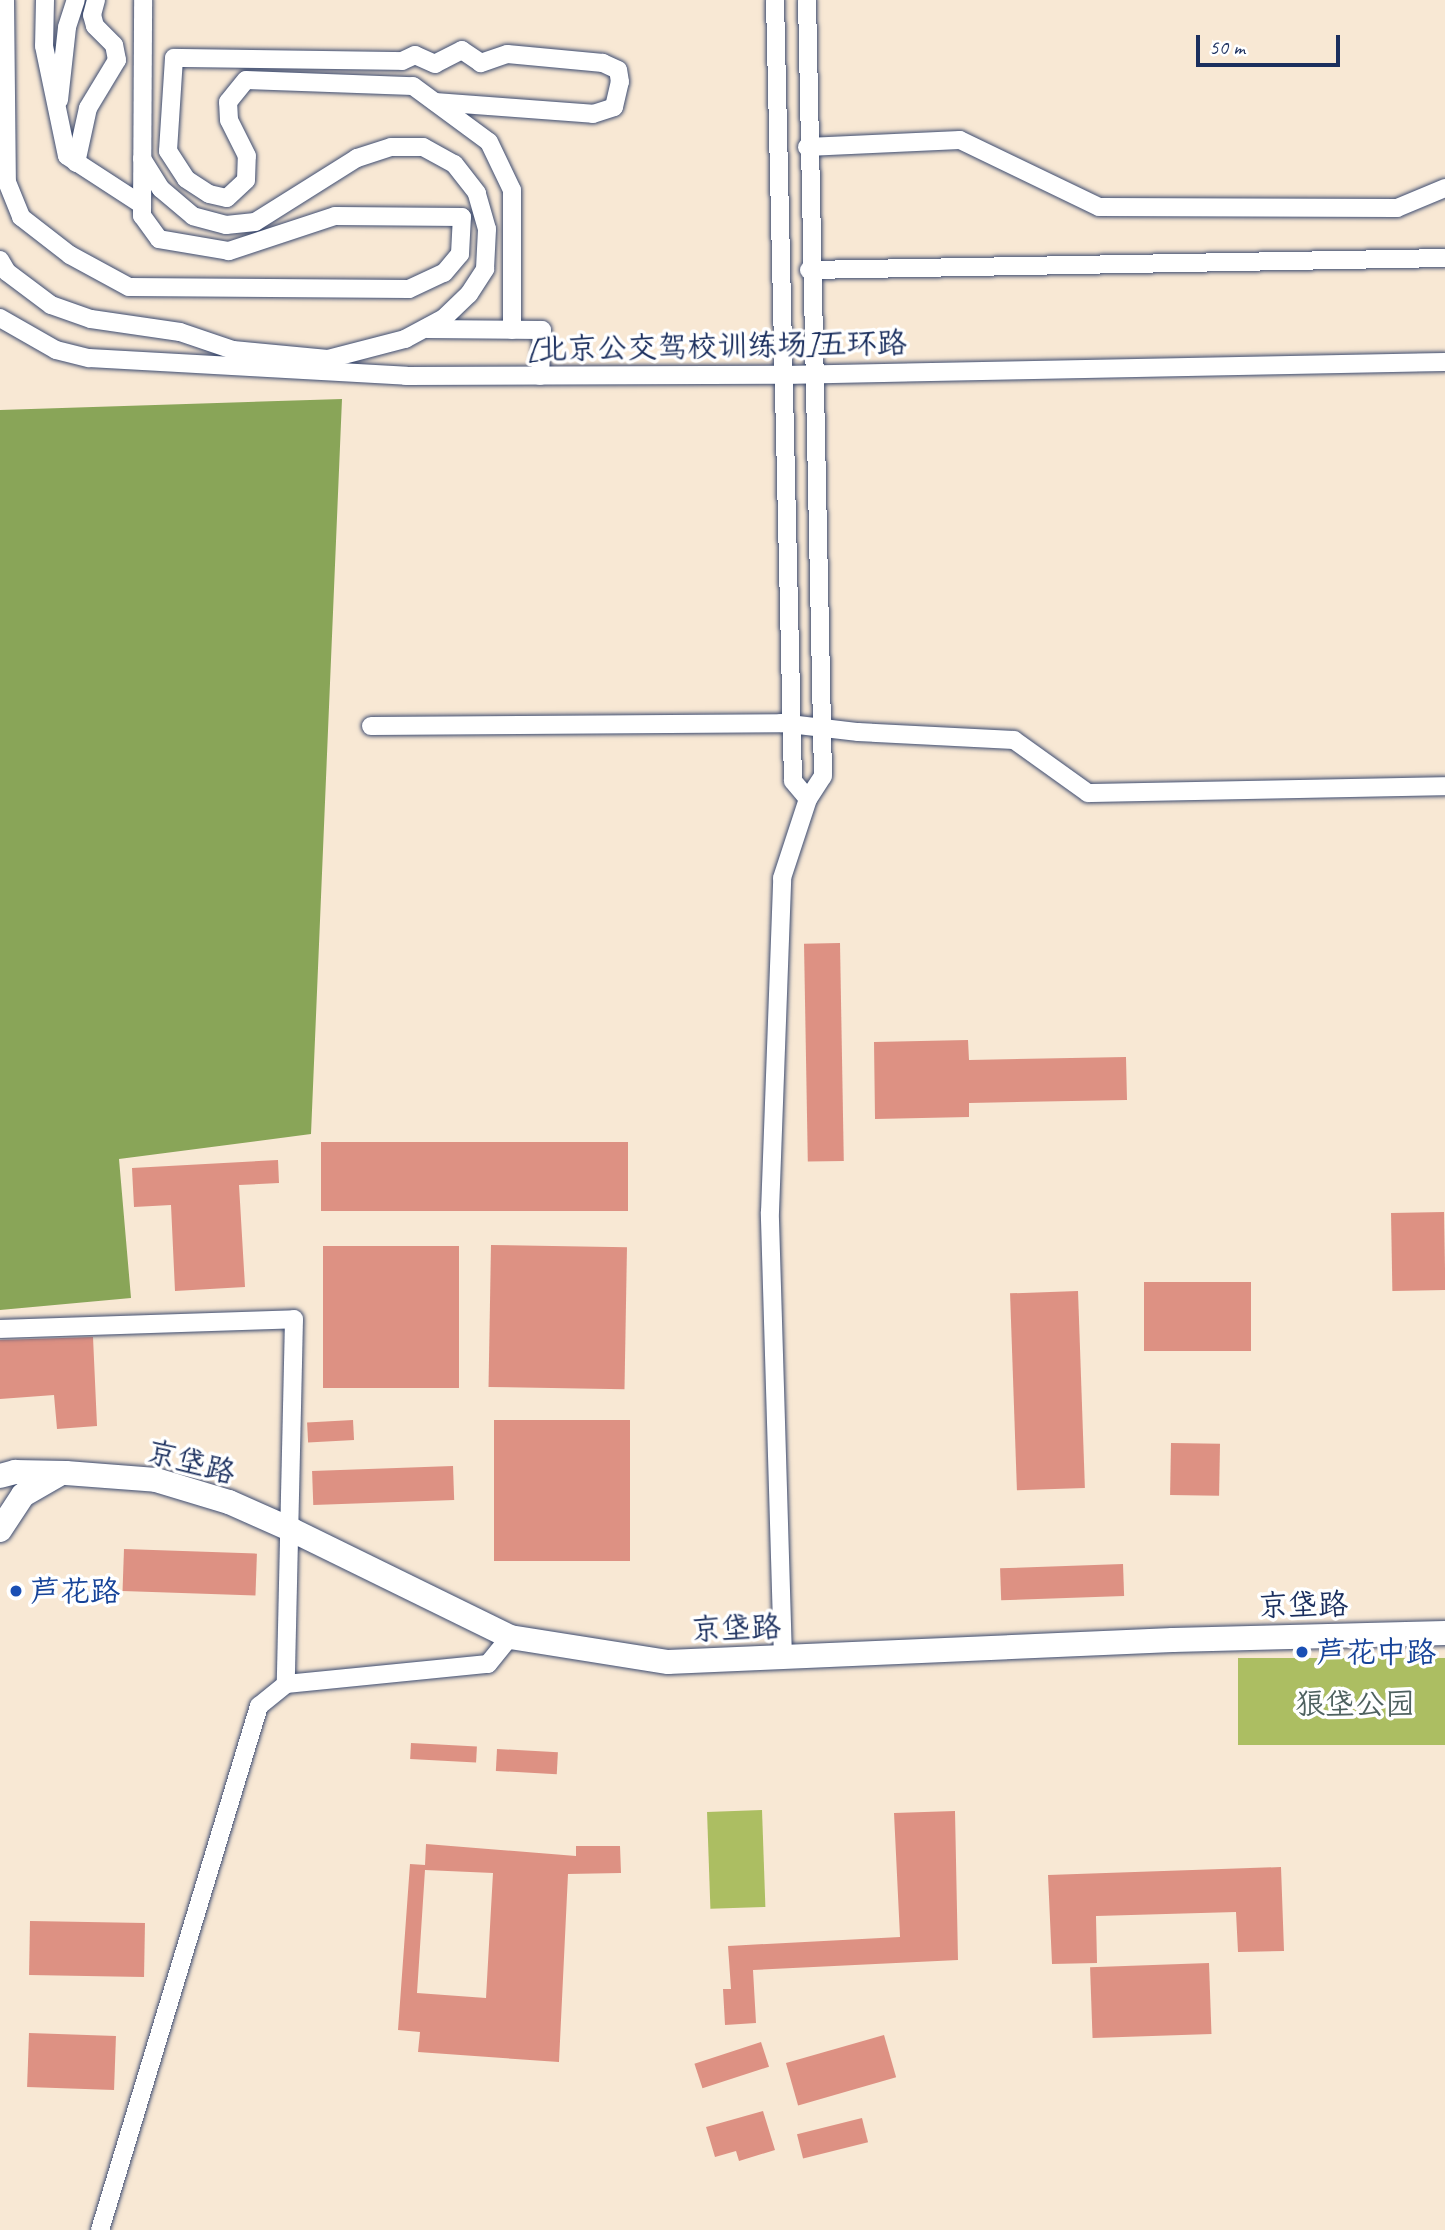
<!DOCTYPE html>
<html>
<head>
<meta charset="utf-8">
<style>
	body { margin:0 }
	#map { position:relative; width:1445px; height:2230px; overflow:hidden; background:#f8e8d4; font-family:Caveat,"LXGW WenKai TC",sans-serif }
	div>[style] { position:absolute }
	.green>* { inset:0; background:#acbe62; transform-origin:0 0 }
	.forest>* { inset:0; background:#89a558 }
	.building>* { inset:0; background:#dd9183; transform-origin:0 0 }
	.roads { filter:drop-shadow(0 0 2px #3c4b70) drop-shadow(0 0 2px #3c4b70) }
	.street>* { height:18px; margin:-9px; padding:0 9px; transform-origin:9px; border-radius:9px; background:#fff }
	.secondary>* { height:24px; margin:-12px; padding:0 12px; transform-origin:12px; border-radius:12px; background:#fff }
	.dots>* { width:19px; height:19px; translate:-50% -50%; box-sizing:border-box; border:4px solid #fff; border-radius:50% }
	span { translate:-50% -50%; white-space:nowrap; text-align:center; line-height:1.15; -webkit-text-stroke:7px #fff; paint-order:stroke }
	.street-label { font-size:30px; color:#1b2f5e }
	.transit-label { font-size:30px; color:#164399 }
	.left { translate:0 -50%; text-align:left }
	.park-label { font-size:30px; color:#4e615f }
	.scale { position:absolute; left:1196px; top:35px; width:144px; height:32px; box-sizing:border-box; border:4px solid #1b2f5e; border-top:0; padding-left:9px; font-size:21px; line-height:24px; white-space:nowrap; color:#1b2f5e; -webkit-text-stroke:5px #fff; paint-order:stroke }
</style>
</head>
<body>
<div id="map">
	<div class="green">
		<i style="left:1445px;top:1658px;width:87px;height:207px;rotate:90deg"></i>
		<i style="left:762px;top:1810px;width:97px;height:55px;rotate:88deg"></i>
	</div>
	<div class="forest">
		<i style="clip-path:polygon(342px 399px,311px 1134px,119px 1159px,131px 1298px,0 1310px,0 410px)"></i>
	</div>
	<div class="building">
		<i style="left:840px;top:943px;width:218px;height:36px;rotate:89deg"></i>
		<i style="clip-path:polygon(968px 1040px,969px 1060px,1126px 1057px,1127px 1100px,969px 1103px,969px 1117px,875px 1119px,874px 1042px)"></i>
		<i style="left:321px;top:1142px;width:307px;height:69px"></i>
		<i style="clip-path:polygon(278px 1160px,279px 1183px,239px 1185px,245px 1287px,175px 1291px,171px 1205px,134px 1207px,132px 1168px)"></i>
		<i style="left:1444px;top:1212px;width:78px;height:53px;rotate:89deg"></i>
		<i style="left:491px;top:1245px;width:136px;height:142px;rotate:1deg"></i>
		<i style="left:323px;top:1246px;width:136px;height:142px"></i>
		<i style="left:1144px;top:1282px;width:107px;height:69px"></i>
		<i style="left:1078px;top:1291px;width:197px;height:68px;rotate:88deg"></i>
		<i style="clip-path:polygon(93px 1337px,97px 1426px,57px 1429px,54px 1395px,0 1399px,0 1340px)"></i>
		<i style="left:353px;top:1420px;width:20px;height:46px;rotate:87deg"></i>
		<i style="left:494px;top:1420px;width:136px;height:141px"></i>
		<i style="left:1171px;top:1443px;width:49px;height:52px;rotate:1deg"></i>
		<i style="left:453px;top:1466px;width:34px;height:141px;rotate:88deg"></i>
		<i style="left:124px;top:1549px;width:133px;height:42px;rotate:2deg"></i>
		<i style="left:1123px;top:1564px;width:32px;height:123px;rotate:88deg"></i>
		<i style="left:411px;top:1743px;width:66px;height:16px;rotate:3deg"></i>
		<i style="left:497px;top:1749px;width:61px;height:22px;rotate:3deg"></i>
		<i style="clip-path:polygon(955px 1811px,958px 1960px,753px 1970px,756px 2023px,725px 2025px,723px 1989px,731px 1989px,728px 1946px,900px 1937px,894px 1813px)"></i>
		<i style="clip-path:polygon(evenodd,426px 1844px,576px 1856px,576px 1846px,620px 1846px,621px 1873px,568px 1874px,559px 2062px,418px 2052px,420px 2032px,398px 2030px,410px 1864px,425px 1865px,426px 1844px,425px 1870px,493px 1873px,486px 1998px,417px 1993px,425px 1870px)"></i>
		<i style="clip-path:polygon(1281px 1867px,1284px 1951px,1238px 1952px,1236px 1912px,1096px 1916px,1097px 1963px,1052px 1964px,1048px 1875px)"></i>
		<i style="left:30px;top:1921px;width:115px;height:54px;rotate:1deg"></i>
		<i style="left:1209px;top:1963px;width:71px;height:119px;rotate:88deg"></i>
		<i style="left:29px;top:2033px;width:87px;height:54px;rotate:2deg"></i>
		<i style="left:884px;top:2035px;width:44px;height:102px;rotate:74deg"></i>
		<i style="left:761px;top:2042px;width:26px;height:70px;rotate:72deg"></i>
		<i style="clip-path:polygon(763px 2111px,775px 2150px,739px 2161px,736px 2151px,715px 2157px,706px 2127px)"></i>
		<i style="left:862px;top:2118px;width:25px;height:67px;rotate:76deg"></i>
	</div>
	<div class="roads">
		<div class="street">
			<i style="left:5px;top:0;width:182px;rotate:89.4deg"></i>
			<i style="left:7px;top:182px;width:38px;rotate:68deg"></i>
			<i style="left:21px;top:217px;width:62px;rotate:37.8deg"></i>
			<i style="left:70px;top:255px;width:67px;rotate:28.5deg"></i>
			<i style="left:129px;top:287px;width:280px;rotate:0.4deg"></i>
			<i style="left:409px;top:289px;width:38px;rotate:-25deg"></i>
			<i style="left:444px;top:273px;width:25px;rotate:-50deg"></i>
			<i style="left:460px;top:254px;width:37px;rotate:-87deg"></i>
			<i style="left:462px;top:217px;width:127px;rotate:-179.5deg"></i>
			<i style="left:335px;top:216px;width:112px;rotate:161.7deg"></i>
			<i style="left:229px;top:251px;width:71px;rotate:-170.3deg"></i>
			<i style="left:159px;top:239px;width:29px;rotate:-126deg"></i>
			<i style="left:142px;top:216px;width:216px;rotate:-89.7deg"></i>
			<i style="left:45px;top:0;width:46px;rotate:91.2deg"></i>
			<i style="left:44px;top:46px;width:112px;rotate:78.2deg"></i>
			<i style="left:67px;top:156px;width:88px;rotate:33deg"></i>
			<i style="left:775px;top:0;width:781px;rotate:88.68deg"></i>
			<i style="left:793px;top:781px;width:23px;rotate:50deg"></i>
			<i style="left:59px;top:100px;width:73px;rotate:-83.7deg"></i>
			<i style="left:67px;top:27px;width:28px;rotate:-72deg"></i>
			<i style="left:435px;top:102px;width:158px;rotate:4.3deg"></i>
			<i style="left:593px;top:114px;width:22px;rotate:-18deg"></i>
			<i style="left:614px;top:107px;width:26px;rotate:-77deg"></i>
			<i style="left:620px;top:82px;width:12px;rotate:-99deg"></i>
			<i style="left:618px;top:70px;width:17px;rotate:-155deg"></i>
			<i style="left:603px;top:63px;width:96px;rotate:-174.6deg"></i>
			<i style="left:507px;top:54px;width:28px;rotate:161deg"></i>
			<i style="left:481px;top:63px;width:23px;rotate:-146deg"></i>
			<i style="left:462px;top:50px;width:30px;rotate:153deg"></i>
			<i style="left:435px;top:64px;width:22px;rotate:-156deg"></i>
			<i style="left:415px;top:55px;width:14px;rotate:155deg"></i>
			<i style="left:402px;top:61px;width:228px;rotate:-179.2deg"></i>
			<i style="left:174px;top:58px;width:93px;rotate:93.7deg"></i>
			<i style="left:168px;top:151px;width:33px;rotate:57deg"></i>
			<i style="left:186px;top:179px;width:27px;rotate:33deg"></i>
			<i style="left:209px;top:194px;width:18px;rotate:13deg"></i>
			<i style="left:227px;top:198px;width:26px;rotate:-43deg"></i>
			<i style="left:246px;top:180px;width:24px;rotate:-88deg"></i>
			<i style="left:247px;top:156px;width:40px;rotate:-116.6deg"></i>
			<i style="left:229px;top:120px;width:18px;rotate:-93deg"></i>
			<i style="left:228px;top:102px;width:28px;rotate:-51deg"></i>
			<i style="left:246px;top:80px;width:167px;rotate:2.1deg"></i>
			<i style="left:413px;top:86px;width:94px;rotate:36.4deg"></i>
			<i style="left:489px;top:142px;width:53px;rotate:64.4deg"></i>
			<i style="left:512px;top:190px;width:140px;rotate:90deg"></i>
			<i style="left:807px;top:147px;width:153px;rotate:-2.6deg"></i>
			<i style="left:960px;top:140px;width:154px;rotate:25.7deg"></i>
			<i style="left:1099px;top:207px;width:298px;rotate:0.2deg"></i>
			<i style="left:1397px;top:208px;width:52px;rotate:-22.6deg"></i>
			<i style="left:76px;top:163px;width:56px;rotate:-77.7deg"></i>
			<i style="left:88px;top:108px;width:56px;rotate:-58.9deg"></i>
			<i style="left:117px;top:60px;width:15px;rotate:-101deg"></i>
			<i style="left:114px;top:45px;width:27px;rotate:-135deg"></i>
			<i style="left:95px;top:26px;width:11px;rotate:-105deg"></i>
			<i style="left:92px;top:15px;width:16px;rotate:-75deg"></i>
			<i style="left:0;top:260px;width:14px;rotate:60deg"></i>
			<i style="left:7px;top:272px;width:55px;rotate:36.9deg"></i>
			<i style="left:51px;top:305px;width:42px;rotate:19.3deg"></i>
			<i style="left:91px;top:319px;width:90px;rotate:8.3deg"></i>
			<i style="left:180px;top:332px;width:56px;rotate:18.8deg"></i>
			<i style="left:233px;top:350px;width:95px;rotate:5.4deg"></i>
			<i style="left:328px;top:359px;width:80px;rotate:-14.6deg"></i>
			<i style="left:405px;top:339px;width:44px;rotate:-28.3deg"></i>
			<i style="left:444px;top:318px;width:35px;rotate:-44deg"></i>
			<i style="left:469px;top:294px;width:30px;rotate:-57deg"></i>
			<i style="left:485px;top:269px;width:40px;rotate:-87.1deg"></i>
			<i style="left:487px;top:229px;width:37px;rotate:-106deg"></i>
			<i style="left:477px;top:193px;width:37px;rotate:-128deg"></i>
			<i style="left:454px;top:164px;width:35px;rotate:-151deg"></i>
			<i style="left:423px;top:147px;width:32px;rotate:180deg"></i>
			<i style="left:391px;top:147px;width:36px;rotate:162deg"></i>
			<i style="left:357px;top:158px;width:120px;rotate:147.9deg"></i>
			<i style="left:255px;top:222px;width:29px;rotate:174deg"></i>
			<i style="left:226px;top:225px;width:34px;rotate:-165deg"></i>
			<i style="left:193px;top:216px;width:42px;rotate:-139.8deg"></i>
			<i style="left:161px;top:189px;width:36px;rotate:-122deg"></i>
			<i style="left:809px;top:270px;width:636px;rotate:-1.08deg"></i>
			<i style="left:0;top:318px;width:64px;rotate:29.7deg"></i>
			<i style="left:56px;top:350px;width:34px;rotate:14deg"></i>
			<i style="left:89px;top:358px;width:318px;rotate:3.2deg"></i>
			<i style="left:406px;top:376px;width:378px;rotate:-0.2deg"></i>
			<i style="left:784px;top:375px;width:661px;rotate:-1.13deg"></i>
			<i style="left:427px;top:329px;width:115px;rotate:0.5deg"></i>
			<i style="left:542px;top:330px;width:46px;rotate:92.5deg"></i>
			<i style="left:371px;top:726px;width:410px;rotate:-0.4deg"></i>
			<i style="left:781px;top:723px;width:78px;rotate:6.7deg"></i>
			<i style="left:858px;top:732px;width:156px;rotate:2.9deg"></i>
			<i style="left:1014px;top:740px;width:91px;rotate:35.6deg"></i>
			<i style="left:1088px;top:793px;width:357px;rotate:-1.1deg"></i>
			<i style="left:0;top:1329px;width:294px;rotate:-1.9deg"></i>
			<i style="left:294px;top:1319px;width:365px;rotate:91.3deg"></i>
			<i style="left:783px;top:1658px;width:446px;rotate:-91.7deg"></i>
			<i style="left:770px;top:1212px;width:334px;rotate:-87.9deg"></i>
			<i style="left:782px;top:878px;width:83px;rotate:-71.8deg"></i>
			<i style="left:808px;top:799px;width:27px;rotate:-57deg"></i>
			<i style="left:823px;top:776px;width:776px;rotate:-91.18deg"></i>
			<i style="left:100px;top:2230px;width:548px;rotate:-73.12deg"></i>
			<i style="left:259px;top:1706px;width:35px;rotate:-39deg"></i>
			<i style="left:286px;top:1684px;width:203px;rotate:-5.7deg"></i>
			<i style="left:488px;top:1664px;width:35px;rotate:-51deg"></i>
		</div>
		<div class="secondary">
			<i style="left:0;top:1476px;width:16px;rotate:-15deg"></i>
			<i style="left:15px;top:1472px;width:51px;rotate:1.1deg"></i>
			<i style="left:66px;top:1473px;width:90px;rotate:4.4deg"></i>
			<i style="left:156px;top:1480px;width:76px;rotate:16.8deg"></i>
			<i style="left:229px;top:1502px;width:69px;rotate:24deg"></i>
			<i style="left:292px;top:1530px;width:243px;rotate:26.1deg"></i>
			<i style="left:510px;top:1637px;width:160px;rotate:9deg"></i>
			<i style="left:668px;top:1662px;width:505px;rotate:-2.49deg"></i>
			<i style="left:1173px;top:1640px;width:272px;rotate:-1.5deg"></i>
			<i style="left:0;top:1530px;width:42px;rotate:-56.7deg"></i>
			<i style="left:23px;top:1495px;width:40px;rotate:-29.7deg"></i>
		</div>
	</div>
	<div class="dots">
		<i style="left:16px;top:1591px;background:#1a4fb4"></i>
		<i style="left:1302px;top:1652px;background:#1a4fb4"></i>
	</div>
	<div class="street-label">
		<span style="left:717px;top:346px;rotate:-1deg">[北京公交驾校训练场]五环路</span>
		<span style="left:191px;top:1462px;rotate:15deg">京垡路</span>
		<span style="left:1303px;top:1605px;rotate:-1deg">京垡路</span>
		<span style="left:736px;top:1628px;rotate:-2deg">京垡路</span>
	</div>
	<div class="transit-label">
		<span class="left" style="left:30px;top:1591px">芦花路</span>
		<span class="left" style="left:1316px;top:1652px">芦花中路</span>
	</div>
	<div class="park-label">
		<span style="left:1355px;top:1704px">狼垡公园</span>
	</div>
	<div class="scale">50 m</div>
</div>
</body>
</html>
